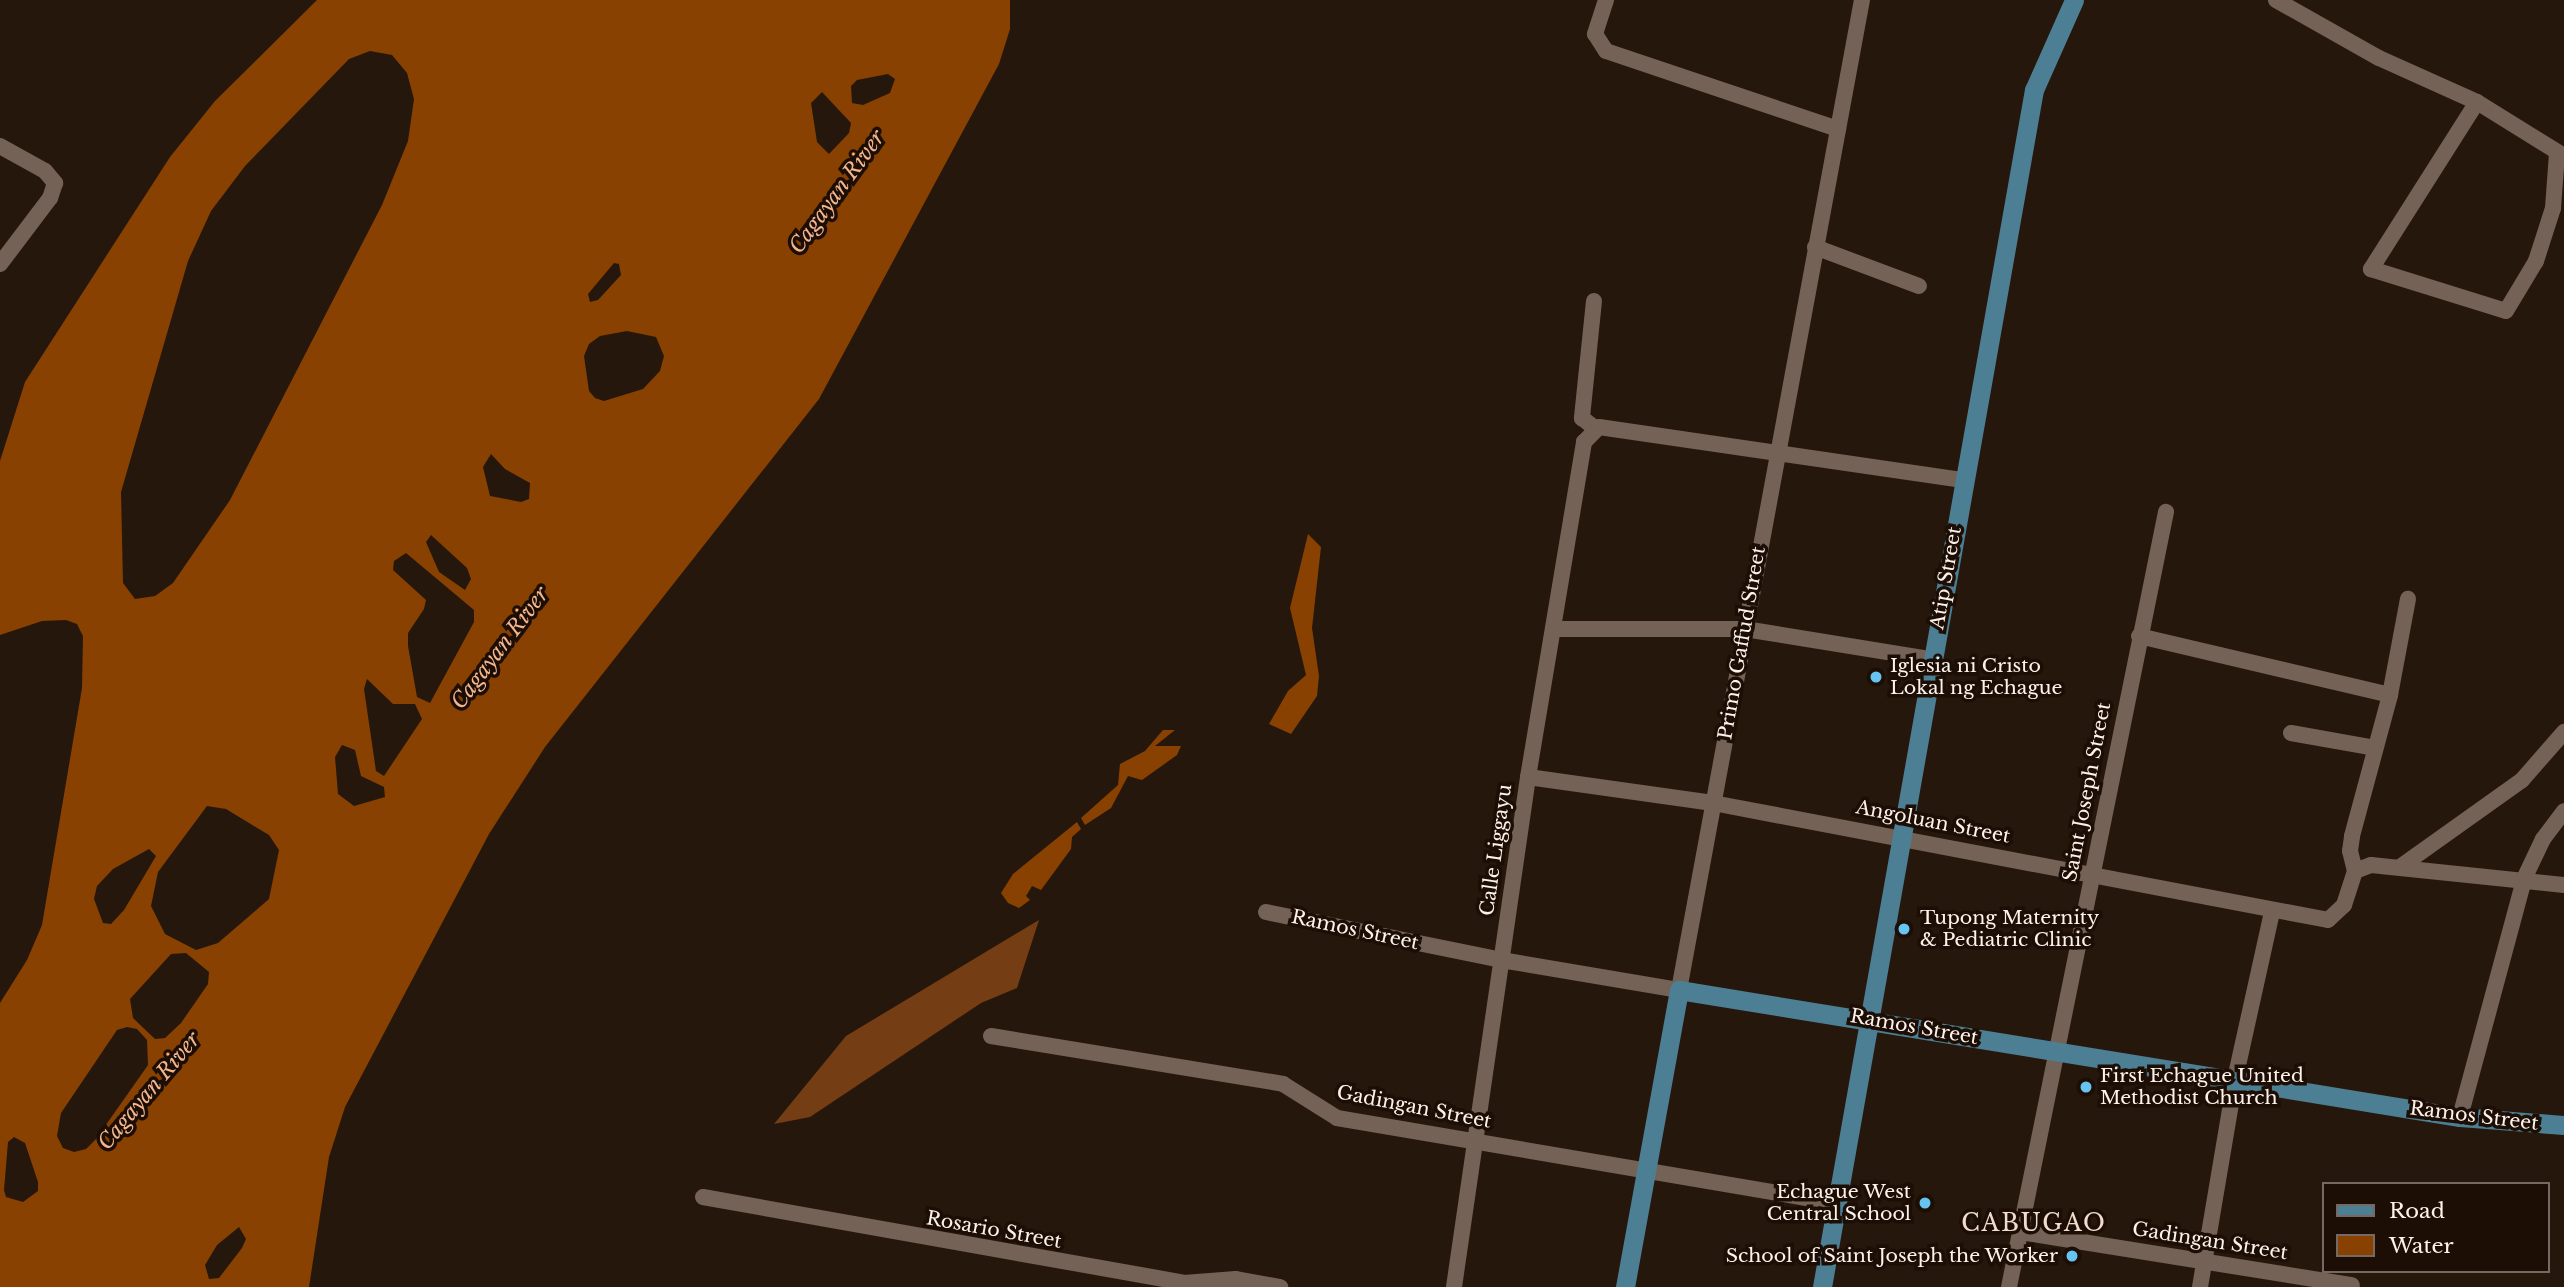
<!DOCTYPE html>
<html>
<head>
<meta charset="utf-8">
<style>
	body { margin:0 }
	#map { position:relative; width:2564px; height:1287px; overflow:hidden; background:#26170d; font-family:"Libre Baskerville",serif }
	div>[style] { position:absolute }
	.forest>* { inset:0; background:#743d13 }
	.water>* { inset:0; background:#884100 }
	.minor>* { height:16px; margin:-8px; padding:0 8px; transform-origin:8px; border-radius:8px; background:#756256 }
	.major>* { height:19px; margin:-9.5px; padding:0 9.5px; transform-origin:9.5px; border-radius:9.5px; background:#4c7f94 }
	.dots>* { width:19px; height:19px; translate:-50% -50%; box-sizing:border-box; border:4px solid #1c0e05; border-radius:50% }
	span { translate:-50% -50%; white-space:nowrap; text-align:center; line-height:1.15; -webkit-text-stroke:7px #1c0e05; paint-order:stroke }
	.street-label { font-size:19px; color:#fdf2eb }
	.poi-label { font-size:19px; color:#fdf2eb }
	.left { translate:0 -50%; text-align:left }
	.right { translate:-100% -50%; text-align:right }
	.water-label { font-size:21px; color:#f3b68f; font-style:italic }
	.quarter-label { font-size:23px; color:#f1dbcd; letter-spacing:2px }
	.legend { position:absolute; left:2322px; top:1182px; width:228px; height:91px; box-sizing:border-box; background:#1c0e05; border:2px solid #766961; margin:0; padding:9px 12px; list-style:none; font-size:21px; color:#fdf2eb }
	.legend li { display:flex; align-items:center; gap:14px; height:35px }
	.legend b { width:35px; border:2px solid #766961 }
</style>
</head>
<body>
<div id="map">
	<div class="forest">
		<i style="clip-path:polygon(1039px 920px,1017px 988px,981px 1003px,810px 1117px,774px 1124px,846px 1036px)"></i>
	</div>
	<div class="water">
		<i style="clip-path:polygon(evenodd,317px 0,1010px 0,1010px 29px,999px 64px,819px 399px,545px 747px,489px 834px,345px 1107px,329px 1157px,309px 1287px,0 1287px,0 1003px,27px 960px,42px 925px,82px 688px,83px 636px,77px 624px,66px 620px,42px 621px,0 635px,0 461px,25px 382px,170px 157px,215px 101px,317px 0,370px 51px,392px 55px,407px 73px,414px 99px,408px 141px,382px 205px,230px 500px,173px 583px,155px 596px,135px 599px,123px 583px,121px 492px,188px 261px,211px 211px,245px 166px,349px 59px,370px 51px,317px 0,888px 74px,895px 79px,890px 93px,863px 105px,852px 103px,851px 86px,857px 80px,888px 74px,317px 0,822px 92px,851px 123px,849px 133px,829px 154px,817px 142px,811px 103px,822px 92px,317px 0,614px 263px,619px 264px,621px 275px,598px 300px,590px 302px,588px 294px,614px 263px,317px 0,627px 331px,656px 337px,664px 356px,660px 371px,643px 389px,604px 401px,595px 398px,589px 391px,584px 356px,589px 344px,600px 336px,627px 331px,317px 0,491px 454px,505px 469px,530px 483px,529px 499px,521px 502px,490px 496px,483px 467px,491px 454px,317px 0,431px 535px,467px 568px,471px 579px,465px 590px,439px 572px,426px 542px,431px 535px,317px 0,406px 553px,474px 610px,474px 622px,430px 703px,417px 697px,408px 646px,408px 633px,424px 609px,426px 600px,393px 570px,394px 561px,406px 553px,317px 0,367px 679px,393px 704px,415px 704px,422px 719px,384px 776px,376px 771px,364px 689px,367px 679px,317px 0,342px 745px,355px 750px,361px 776px,384px 787px,385px 797px,354px 806px,338px 794px,335px 757px,342px 745px,317px 0,207px 806px,226px 809px,269px 835px,279px 850px,269px 899px,218px 943px,196px 950px,165px 934px,151px 906px,158px 872px,207px 806px,317px 0,149px 849px,156px 856px,124px 910px,111px 924px,103px 923px,94px 899px,97px 886px,113px 869px,149px 849px,317px 0,186px 953px,209px 972px,208px 984px,181px 1023px,165px 1038px,155px 1039px,133px 1018px,130px 999px,171px 954px,186px 953px,317px 0,127px 1027px,137px 1029px,147px 1040px,148px 1065px,96px 1139px,86px 1149px,74px 1152px,63px 1148px,57px 1136px,61px 1113px,117px 1030px,127px 1027px,317px 0,14px 1137px,25px 1143px,38px 1182px,38px 1191px,23px 1202px,6px 1197px,4px 1190px,8px 1142px,14px 1137px,317px 0,239px 1227px,246px 1239px,242px 1248px,219px 1278px,209px 1279px,205px 1265px,217px 1245px,239px 1227px)"></i>
		<i style="clip-path:polygon(1308px 534px,1321px 547px,1312px 628px,1319px 676px,1317px 696px,1291px 734px,1269px 724px,1288px 691px,1306px 675px,1290px 608px)"></i>
		<i style="clip-path:polygon(1163px 730px,1175px 730px,1155px 746px,1181px 746px,1177px 755px,1142px 780px,1128px 776px,1111px 808px,1085px 825px,1081px 818px,1118px 785px,1120px 764px,1145px 751px)"></i>
		<i style="clip-path:polygon(1077px 822px,1081px 829px,1072px 837px,1071px 849px,1041px 890px,1032px 886px,1026px 896px,1030px 900px,1019px 908px,1008px 903px,1001px 893px,1013px 874px)"></i>
	</div>
	<div class="minor">
		<i style="left:1606px;top:0;width:36px;rotate:108deg"></i>
		<i style="left:1595px;top:34px;width:20px;rotate:57deg"></i>
		<i style="left:1606px;top:51px;width:245px;rotate:18.6deg"></i>
		<i style="left:2276px;top:0;width:118px;rotate:29.4deg"></i>
		<i style="left:2379px;top:58px;width:107px;rotate:24.2deg"></i>
		<i style="left:2477px;top:102px;width:102px;rotate:31.8deg"></i>
		<i style="left:2477px;top:102px;width:198px;rotate:122.4deg"></i>
		<i style="left:2371px;top:269px;width:141px;rotate:17.3deg"></i>
		<i style="left:2506px;top:311px;width:58px;rotate:-59deg"></i>
		<i style="left:2536px;top:261px;width:56px;rotate:-72.2deg"></i>
		<i style="left:2553px;top:208px;width:55px;rotate:-85.8deg"></i>
		<i style="left:0;top:146px;width:51px;rotate:29.1deg"></i>
		<i style="left:45px;top:171px;width:16px;rotate:50deg"></i>
		<i style="left:55px;top:183px;width:16px;rotate:108deg"></i>
		<i style="left:50px;top:198px;width:83px;rotate:127.1deg"></i>
		<i style="left:1815px;top:247px;width:111px;rotate:20.6deg"></i>
		<i style="left:1594px;top:301px;width:118px;rotate:95.9deg"></i>
		<i style="left:1582px;top:418px;width:16px;rotate:38deg"></i>
		<i style="left:1553px;top:629px;width:192px"></i>
		<i style="left:1745px;top:629px;width:188px;rotate:9.2deg"></i>
		<i style="left:2139px;top:636px;width:258px;rotate:13.2deg"></i>
		<i style="left:2291px;top:733px;width:85px;rotate:10.1deg"></i>
		<i style="left:1528px;top:777px;width:187px;rotate:8deg"></i>
		<i style="left:1713px;top:803px;width:626px;rotate:10.77deg"></i>
		<i style="left:2328px;top:920px;width:22px;rotate:-43deg"></i>
		<i style="left:2344px;top:905px;width:36px;rotate:-72deg"></i>
		<i style="left:2355px;top:871px;width:17px;rotate:-21deg"></i>
		<i style="left:2371px;top:865px;width:194px;rotate:5.9deg"></i>
		<i style="left:2400px;top:867px;width:150px;rotate:-35.5deg"></i>
		<i style="left:2522px;top:780px;width:64px;rotate:-48.8deg"></i>
		<i style="left:2355px;top:871px;width:21px;rotate:-104deg"></i>
		<i style="left:2350px;top:851px;width:15px;rotate:-82deg"></i>
		<i style="left:2352px;top:836px;width:146px;rotate:-74.9deg"></i>
		<i style="left:2390px;top:695px;width:98px;rotate:-79.4deg"></i>
		<i style="left:1266px;top:912px;width:240px;rotate:11.5deg"></i>
		<i style="left:1501px;top:960px;width:181px;rotate:9.6deg"></i>
		<i style="left:1679px;top:990px;width:1007px;rotate:-79.53deg"></i>
		<i style="left:991px;top:1036px;width:296px;rotate:9.3deg"></i>
		<i style="left:1283px;top:1084px;width:64px;rotate:32.2deg"></i>
		<i style="left:1337px;top:1118px;width:506px;rotate:9.67deg"></i>
		<i style="left:2460px;top:1117px;width:246px;rotate:-74.9deg"></i>
		<i style="left:2524px;top:879px;width:44px;rotate:-64.6deg"></i>
		<i style="left:2543px;top:839px;width:35px;rotate:-53deg"></i>
		<i style="left:703px;top:1197px;width:489px;rotate:10.1deg"></i>
		<i style="left:1184px;top:1283px;width:52px;rotate:-4.4deg"></i>
		<i style="left:1236px;top:1279px;width:45px;rotate:10.3deg"></i>
		<i style="left:2020px;top:1232px;width:336px;rotate:9.1deg"></i>
		<i style="left:1454px;top:1287px;width:515px;rotate:-81.74deg"></i>
		<i style="left:1528px;top:777px;width:340px;rotate:-80.5deg"></i>
		<i style="left:1584px;top:442px;width:21px;rotate:-45deg"></i>
		<i style="left:1599px;top:427px;width:368px;rotate:8.3deg"></i>
		<i style="left:2009px;top:1287px;width:791px;rotate:-78.55deg"></i>
		<i style="left:2200px;top:1287px;width:211px;rotate:-80.4deg"></i>
		<i style="left:2235px;top:1079px;width:171px;rotate:-77.5deg"></i>
	</div>
	<div class="major">
		<i style="left:1625px;top:1287px;width:302px;rotate:-79.7deg"></i>
		<i style="left:1679px;top:990px;width:791px;rotate:9.24deg"></i>
		<i style="left:2460px;top:1117px;width:104px;rotate:4.4deg"></i>
		<i style="left:1822px;top:1287px;width:1216px;rotate:-79.96deg"></i>
		<i style="left:2034px;top:90px;width:98px;rotate:-66deg"></i>
	</div>
	<div class="dots">
		<i style="left:1876px;top:677px;background:#67c4f0"></i>
		<i style="left:1904px;top:929px;background:#67c4f0"></i>
		<i style="left:2086px;top:1087px;background:#67c4f0"></i>
		<i style="left:1925px;top:1203px;background:#67c4f0"></i>
		<i style="left:2072px;top:1256px;background:#67c4f0"></i>
	</div>
	<div class="street-label">
		<span style="left:1946px;top:578px;rotate:-80deg">Atip Street</span>
		<span style="left:1742px;top:643px;rotate:-80deg">Primo Gaffud Street</span>
		<span style="left:2087px;top:792px;rotate:-79deg">Saint Joseph Street</span>
		<span style="left:1933px;top:822px;rotate:11deg">Angoluan Street</span>
		<span style="left:1496px;top:850px;rotate:-82deg">Calle Liggayu</span>
		<span style="left:1355px;top:930px;rotate:12deg">Ramos Street</span>
		<span style="left:1914px;top:1027px;rotate:10deg">Ramos Street</span>
		<span style="left:1414px;top:1107px;rotate:11deg">Gadingan Street</span>
		<span style="left:2474px;top:1116px;rotate:7deg">Ramos Street</span>
		<span style="left:994px;top:1230px;rotate:10deg">Rosario Street</span>
		<span style="left:2210px;top:1241px;rotate:9deg">Gadingan Street</span>
	</div>
	<div class="poi-label">
		<span class="left" style="left:1890px;top:677px">Iglesia ni Cristo<br>Lokal ng Echague</span>
		<span class="left" style="left:1920px;top:929px">Tupong Maternity<br>&amp; Pediatric Clinic</span>
		<span class="left" style="left:2100px;top:1087px">First Echague United<br>Methodist Church</span>
		<span class="right" style="left:1911px;top:1203px">Echague West<br>Central School</span>
		<span class="right" style="left:2058px;top:1256px">School of Saint Joseph the Worker</span>
	</div>
	<div class="water-label">
		<span style="left:837px;top:192px;rotate:-54deg">Cagayan River</span>
		<span style="left:500px;top:648px;rotate:-53deg">Cagayan River</span>
		<span style="left:149px;top:1091px;rotate:-50deg">Cagayan River</span>
	</div>
	<div class="quarter-label">
		<span style="left:2034px;top:1223px">CABUGAO</span>
	</div>
	<ul class="legend">
	<li><b style="height:9px;background:#4c7f94"></b>Road</li>
	<li><b style="height:19px;background:#884100"></b>Water</li>
	</ul>
</div>
</body>
</html>
